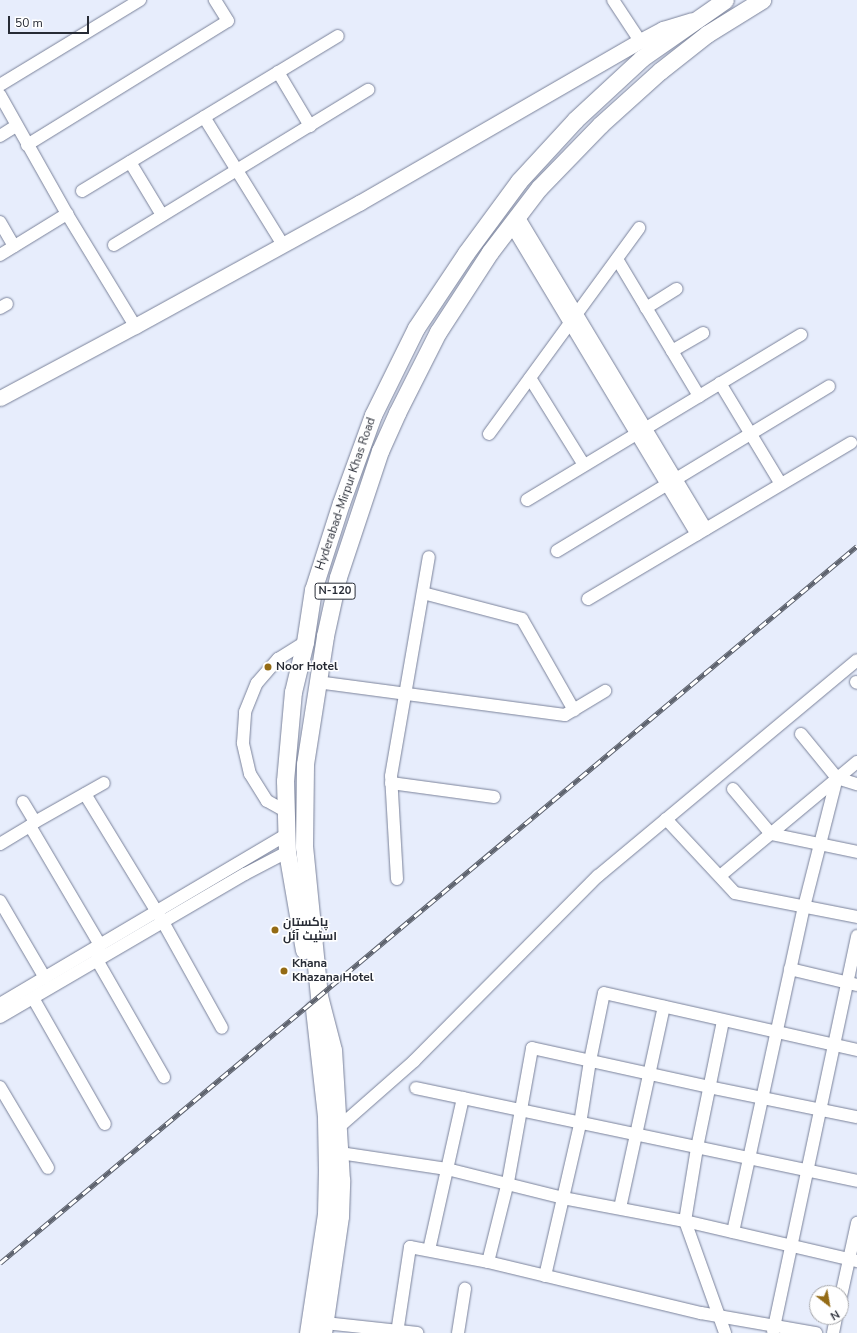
<!DOCTYPE html>
<html>
<head>
<meta charset="utf-8">
<style>
	body { margin:0 }
	#map { position:relative; width:857px; height:1333px; overflow:hidden; background:#e7edfc; font-family:"Nunito Sans",Cairo,sans-serif }
	div>[style] { position:absolute }
	.roads { filter:drop-shadow(0 0 1px #7a829a) drop-shadow(0 0 1px #7a829a) }
	.minor>* { height:12px; margin:-6px; padding:0 6px; transform-origin:6px; border-radius:6px; background:#fff }
	.major>* { height:15px; margin:-7.5px; padding:0 7.5px; transform-origin:7.5px; border-radius:7.5px; background:#fff }
	.highway>* { height:17px; margin:-8.5px; padding:0 8.5px; transform-origin:8.5px; border-radius:8.5px; background:#fff }
	.rail>* { height:4.5px; margin-top:-2.25px; transform-origin:0; background:repeating-linear-gradient(90deg,#fff 0 9px,#5d626d 0 18px); box-sizing:border-box; border-block:1px solid #5d626d }
	.dots>* { width:11px; height:11px; translate:-50% -50%; box-sizing:border-box; border:2px solid #fff; border-radius:50% }
	span { translate:-50% -50%; white-space:nowrap; text-align:center; line-height:1.15; -webkit-text-stroke:3px #fff; paint-order:stroke }
	.shield-label span { padding:1px 3px; background:#fff; border:1px solid; border-radius:3px; -webkit-text-stroke-width:0 }
	.shield-label { font-size:11px; color:#272b35; font-weight:700 }
	.street-label { font-size:12px; color:#272b35 }
	.poi-label { font-size:12px; color:#272b35; font-weight:700 }
	.left { translate:0 -50%; text-align:left }
	.north { position:absolute; left:809px; top:1285px; width:40px; height:40px; box-sizing:border-box; background:#fff; border:1px solid #a9aaae; border-radius:50%; rotate:149deg; font-size:11px; font-weight:700; line-height:16px; text-align:center; color:#272b35 }
	.north::after { content:''; display:block; margin:auto; width:14px; height:18px; background:#946b15; clip-path:polygon(50% 0,100% 100%,50% 72%,0 100%) }
	.scale { position:absolute; left:8px; top:16px; width:81px; height:18px; box-sizing:border-box; border:2px solid #272b35; border-top:0; padding-left:5px; font-size:12px; line-height:14px; white-space:nowrap; color:#272b35; -webkit-text-stroke:3px #fff; paint-order:stroke }
</style>
</head>
<body>
<div id="map">
	<div class="roads">
		<div class="minor">
			<i style="left:613px;top:0;width:49px;rotate:56.6deg"></i>
			<i style="left:278px;top:72px;width:63px;rotate:59.3deg"></i>
			<i style="left:0;top:85px;width:164px;rotate:-31.3deg"></i>
			<i style="left:0;top:95px;width:137px;rotate:60.6deg"></i>
			<i style="left:67px;top:214px;width:131px;rotate:58.7deg"></i>
			<i style="left:204px;top:117px;width:150px;rotate:58.3deg"></i>
			<i style="left:0;top:136px;width:19px;rotate:-32deg"></i>
			<i style="left:27px;top:145px;width:236px;rotate:-31.7deg"></i>
			<i style="left:228px;top:21px;width:25px;rotate:-122deg"></i>
			<i style="left:130px;top:162px;width:62px;rotate:58.9deg"></i>
			<i style="left:82px;top:191px;width:299px;rotate:-31.2deg"></i>
			<i style="left:518px;top:216px;width:365px;rotate:59deg"></i>
			<i style="left:0;top:222px;width:28px;rotate:60deg"></i>
			<i style="left:511px;top:225px;width:361px;rotate:59deg"></i>
			<i style="left:114px;top:245px;width:298px;rotate:-31.4deg"></i>
			<i style="left:0;top:255px;width:79px;rotate:-31.5deg"></i>
			<i style="left:617px;top:259px;width:160px;rotate:59.1deg"></i>
			<i style="left:0;top:308px;width:8px;rotate:-30deg"></i>
			<i style="left:646px;top:308px;width:36px;rotate:-32deg"></i>
			<i style="left:672px;top:351px;width:36px;rotate:-30deg"></i>
			<i style="left:530px;top:378px;width:102px;rotate:58.2deg"></i>
			<i style="left:720px;top:383px;width:118px;rotate:58.9deg"></i>
			<i style="left:489px;top:434px;width:255px;rotate:-53.9deg"></i>
			<i style="left:527px;top:500px;width:320px;rotate:-31.1deg"></i>
			<i style="left:557px;top:551px;width:318px;rotate:-31.2deg"></i>
			<i style="left:423px;top:593px;width:102px;rotate:14.7deg"></i>
			<i style="left:522px;top:619px;width:105px;rotate:60.3deg"></i>
			<i style="left:588px;top:599px;width:306px;rotate:-30.7deg"></i>
			<i style="left:317px;top:682px;width:250px;rotate:7.6deg"></i>
			<i style="left:565px;top:715px;width:47px;rotate:-31deg"></i>
			<i style="left:856px;top:682px;width:1px;rotate:45deg"></i>
			<i style="left:801px;top:734px;width:57px;rotate:50.7deg"></i>
			<i style="left:837px;top:778px;width:21px;rotate:17deg"></i>
			<i style="left:391px;top:783px;width:104px;rotate:7.7deg"></i>
			<i style="left:733px;top:789px;width:59px;rotate:49.8deg"></i>
			<i style="left:771px;top:834px;width:88px;rotate:11.8deg"></i>
			<i style="left:85px;top:794px;width:150px;rotate:58.6deg"></i>
			<i style="left:163px;top:922px;width:121px;rotate:60.9deg"></i>
			<i style="left:23px;top:802px;width:23px;rotate:59deg"></i>
			<i style="left:35px;top:822px;width:6px;rotate:141deg"></i>
			<i style="left:30px;top:826px;width:138px;rotate:59.5deg"></i>
			<i style="left:100px;top:945px;width:15px;rotate:101deg"></i>
			<i style="left:97px;top:960px;width:135px;rotate:60.2deg"></i>
			<i style="left:287px;top:812px;width:23px;rotate:-151deg"></i>
			<i style="left:267px;top:801px;width:32px;rotate:-122deg"></i>
			<i style="left:250px;top:774px;width:32px;rotate:-103deg"></i>
			<i style="left:243px;top:743px;width:31px;rotate:-86deg"></i>
			<i style="left:245px;top:712px;width:31px;rotate:-68deg"></i>
			<i style="left:257px;top:683px;width:32px;rotate:-49deg"></i>
			<i style="left:278px;top:659px;width:32px;rotate:-32deg"></i>
			<i style="left:666px;top:819px;width:101px;rotate:47deg"></i>
			<i style="left:735px;top:893px;width:124px;rotate:11.1deg"></i>
			<i style="left:35px;top:822px;width:79px;rotate:-29.5deg"></i>
			<i style="left:0;top:844px;width:35px;rotate:-31deg"></i>
			<i style="left:720px;top:876px;width:178px;rotate:-39.8deg"></i>
			<i style="left:397px;top:879px;width:103px;rotate:-93.3deg"></i>
			<i style="left:391px;top:776px;width:222px;rotate:-80.2deg"></i>
			<i style="left:0;top:901px;width:89px;rotate:59.7deg"></i>
			<i style="left:790px;top:969px;width:69px;rotate:13.4deg"></i>
			<i style="left:33px;top:998px;width:145px;rotate:60.3deg"></i>
			<i style="left:0;top:1004px;width:334px;rotate:-30.6deg"></i>
			<i style="left:0;top:1017px;width:284px;rotate:-30.3deg"></i>
			<i style="left:245px;top:874px;width:47px;rotate:-27.6deg"></i>
			<i style="left:723px;top:1021px;width:130px;rotate:101.6deg"></i>
			<i style="left:697px;top:1148px;width:74px;rotate:99.3deg"></i>
			<i style="left:685px;top:1221px;width:119px;rotate:70.3deg"></i>
			<i style="left:0;top:1087px;width:94px;rotate:59.3deg"></i>
			<i style="left:416px;top:1088px;width:451px;rotate:11.9deg"></i>
			<i style="left:339px;top:1127px;width:100px;rotate:-41.3deg"></i>
			<i style="left:414px;top:1061px;width:261px;rotate:-45.2deg"></i>
			<i style="left:598px;top:876px;width:337px;rotate:-39.8deg"></i>
			<i style="left:340px;top:1153px;width:108px;rotate:8.5deg"></i>
			<i style="left:447px;top:1169px;width:120px;rotate:14deg"></i>
			<i style="left:563px;top:1198px;width:124px;rotate:10.7deg"></i>
			<i style="left:685px;top:1221px;width:177px;rotate:13.1deg"></i>
			<i style="left:620px;top:1208px;width:206px;rotate:-77.7deg"></i>
			<i style="left:733px;top:1232px;width:333px;rotate:-77.7deg"></i>
			<i style="left:804px;top:907px;width:133px;rotate:-75.7deg"></i>
			<i style="left:429px;top:1250px;width:156px;rotate:-77.4deg"></i>
			<i style="left:488px;top:1262px;width:82px;rotate:-76deg"></i>
			<i style="left:508px;top:1182px;width:136px;rotate:-79.8deg"></i>
			<i style="left:532px;top:1048px;width:181px;rotate:12.4deg"></i>
			<i style="left:709px;top:1087px;width:151px;rotate:11.5deg"></i>
			<i style="left:545px;top:1276px;width:156px;rotate:-77deg"></i>
			<i style="left:580px;top:1124px;width:64px;rotate:-81deg"></i>
			<i style="left:590px;top:1061px;width:69px;rotate:-78.4deg"></i>
			<i style="left:604px;top:993px;width:259px;rotate:12.7deg"></i>
			<i style="left:841px;top:1296px;width:75px;rotate:-77.6deg"></i>
			<i style="left:325px;top:1323px;width:93px;rotate:6.2deg"></i>
			<i style="left:773px;top:1332px;width:405px;rotate:-78deg"></i>
			<i style="left:397px;top:1333px;width:87px;rotate:-81.4deg"></i>
			<i style="left:410px;top:1247px;width:79px;rotate:10.9deg"></i>
			<i style="left:488px;top:1262px;width:219px;rotate:13.5deg"></i>
			<i style="left:701px;top:1313px;width:117px;rotate:9.9deg"></i>
			<i style="left:458px;top:1333px;width:45px;rotate:-81deg"></i>
			<i style="left:833px;top:1333px;width:16px;rotate:-79deg"></i>
		</div>
		<div class="major">
			<i style="left:0;top:398px;width:153px;rotate:-28.1deg"></i>
			<i style="left:135px;top:326px;width:256px;rotate:-28.8deg"></i>
			<i style="left:359px;top:203px;width:324px;rotate:-30deg"></i>
			<i style="left:640px;top:41px;width:26px;rotate:-28deg"></i>
			<i style="left:663px;top:29px;width:30px;rotate:-17deg"></i>
		</div>
		<div class="highway">
			<i style="left:304px;top:950px;width:99px;rotate:-99.8deg"></i>
			<i style="left:287px;top:852px;width:71px;rotate:-91.6deg"></i>
			<i style="left:285px;top:781px;width:89px;rotate:-84.9deg"></i>
			<i style="left:293px;top:692px;width:51px;rotate:-76.5deg"></i>
			<i style="left:305px;top:642px;width:53px;rotate:-81.3deg"></i>
			<i style="left:313px;top:590px;width:91px;rotate:-72.2deg"></i>
			<i style="left:341px;top:503px;width:94px;rotate:-70deg"></i>
			<i style="left:373px;top:415px;width:97px;rotate:-63.7deg"></i>
			<i style="left:416px;top:328px;width:90px;rotate:-56.3deg"></i>
			<i style="left:466px;top:253px;width:89px;rotate:-53.6deg"></i>
			<i style="left:519px;top:181px;width:83px;rotate:-47.4deg"></i>
			<i style="left:575px;top:120px;width:91px;rotate:-42.8deg"></i>
			<i style="left:642px;top:58px;width:101px;rotate:-34.9deg"></i>
			<i style="left:308px;top:1333px;width:120px;rotate:-81.4deg"></i>
			<i style="left:326px;top:1214px;width:44px;rotate:-88.7deg"></i>
			<i style="left:327px;top:1170px;width:54px;rotate:-91.1deg"></i>
			<i style="left:326px;top:1116px;width:108px;rotate:-96.4deg"></i>
			<i style="left:323px;top:1333px;width:118px;rotate:-81.7deg"></i>
			<i style="left:340px;top:1216px;width:36px;rotate:-88deg"></i>
			<i style="left:341px;top:1180px;width:130px;rotate:-93.5deg"></i>
			<i style="left:333px;top:1050px;width:56px;rotate:-104.5deg"></i>
			<i style="left:319px;top:996px;width:150px;rotate:-95.7deg"></i>
			<i style="left:304px;top:847px;width:83px;rotate:-89.3deg"></i>
			<i style="left:305px;top:764px;width:130px;rotate:-81.1deg"></i>
			<i style="left:325px;top:636px;width:60px;rotate:-77.6deg"></i>
			<i style="left:338px;top:577px;width:133px;rotate:-71.6deg"></i>
			<i style="left:380px;top:451px;width:42px;rotate:-65.9deg"></i>
			<i style="left:397px;top:413px;width:91px;rotate:-63.2deg"></i>
			<i style="left:438px;top:332px;width:95px;rotate:-57deg"></i>
			<i style="left:490px;top:252px;width:81px;rotate:-52.6deg"></i>
			<i style="left:539px;top:188px;width:88px;rotate:-45.9deg"></i>
			<i style="left:600px;top:125px;width:81px;rotate:-42deg"></i>
			<i style="left:660px;top:71px;width:60px;rotate:-38.2deg"></i>
			<i style="left:707px;top:34px;width:65px;rotate:-31.7deg"></i>
		</div>
	</div>
	<div class="rail">
		<i style="left:0;top:1263px;width:1117px;rotate:-39.92deg"></i>
	</div>
	<div class="dots">
		<i style="left:268px;top:667px;background:#946b15"></i>
		<i style="left:275px;top:930px;background:#946b15"></i>
		<i style="left:284px;top:971px;background:#946b15"></i>
	</div>
	<div class="shield-label">
		<span style="left:335px;top:591px">N-120</span>
	</div>
	<div class="street-label">
		<span style="left:346px;top:494px;rotate:-71deg">Hyderabad-Mirpur Khas Road</span>
	</div>
	<div class="poi-label">
		<span class="left" style="left:276px;top:667px">Noor Hotel</span>
		<span class="left" style="left:283px;top:930px">پاکستان<br>اسٹیٹ آئل</span>
		<span class="left" style="left:292px;top:971px">Khana<br>Khazana Hotel</span>
	</div>
	<div class="north">N</div>
	<div class="scale">50 m</div>
</div>
</body>
</html>
